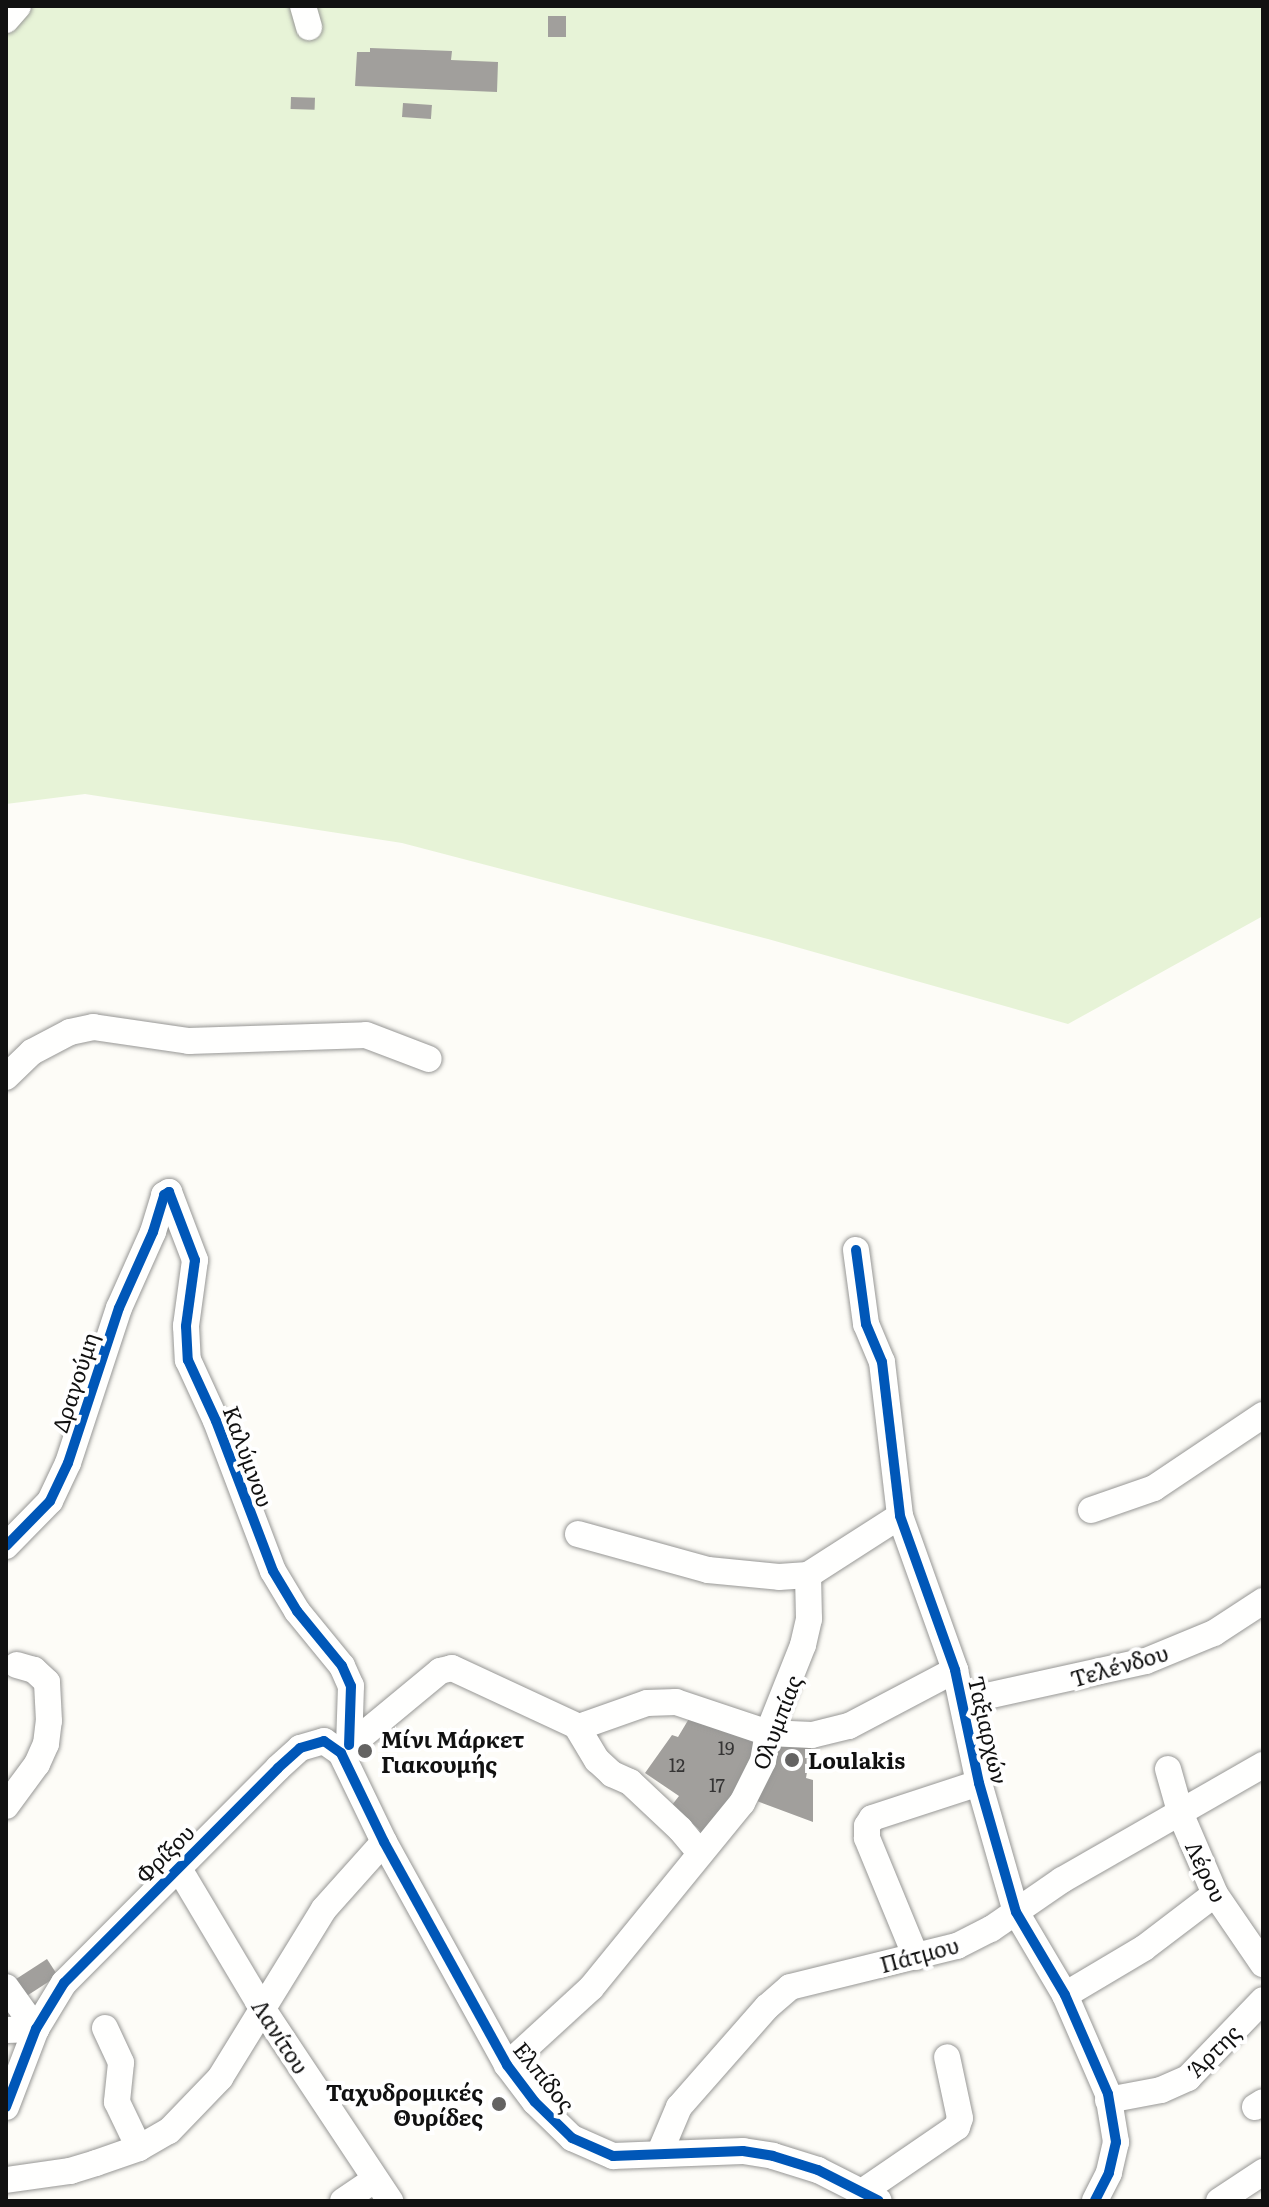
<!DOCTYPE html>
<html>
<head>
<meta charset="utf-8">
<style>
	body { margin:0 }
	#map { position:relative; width:1269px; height:2207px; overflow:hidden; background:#fdfcf7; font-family:Literata,serif }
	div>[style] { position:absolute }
	.green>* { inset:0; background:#e7f3d7 }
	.building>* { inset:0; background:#a19f9c; transform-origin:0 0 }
	.roads { filter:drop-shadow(0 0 2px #979795) drop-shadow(0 0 2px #979795) }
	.minor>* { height:26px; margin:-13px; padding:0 13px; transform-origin:13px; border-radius:13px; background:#fffffe }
	.cycleway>* { height:10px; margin:-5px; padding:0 5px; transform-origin:5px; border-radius:5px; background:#0057b8 }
	.dots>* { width:22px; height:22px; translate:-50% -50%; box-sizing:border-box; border:4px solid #fff; border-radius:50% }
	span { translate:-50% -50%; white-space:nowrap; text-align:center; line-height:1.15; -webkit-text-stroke:8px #fff; paint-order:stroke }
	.number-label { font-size:18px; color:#353434 }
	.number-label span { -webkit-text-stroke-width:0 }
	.street-label { font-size:22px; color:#111 }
	.poi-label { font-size:22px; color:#111; font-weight:700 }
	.left { translate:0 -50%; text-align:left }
	.right { translate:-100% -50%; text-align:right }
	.frame { position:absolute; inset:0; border:8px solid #111; pointer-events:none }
</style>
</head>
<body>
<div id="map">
	<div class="green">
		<i style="clip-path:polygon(6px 6px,1263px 6px,1263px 916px,1068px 1024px,768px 939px,402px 843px,85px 794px,6px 804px)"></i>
	</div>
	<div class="building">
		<i style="left:548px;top:16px;width:18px;height:21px"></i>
		<i style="clip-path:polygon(370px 48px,452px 51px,451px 60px,498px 62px,497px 92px,355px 86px,357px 52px,370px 52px)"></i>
		<i style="left:291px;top:97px;width:24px;height:12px;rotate:2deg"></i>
		<i style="left:403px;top:103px;width:29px;height:14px;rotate:4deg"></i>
		<i style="clip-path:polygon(690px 1717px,758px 1738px,754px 1762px,705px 1835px,672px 1805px,679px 1796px,645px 1773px,672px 1735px,678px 1737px)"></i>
		<i style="clip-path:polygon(777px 1744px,811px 1748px,806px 1778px,813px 1780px,813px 1822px,757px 1801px,772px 1772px)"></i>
		<i style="left:47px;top:1959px;width:20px;height:41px;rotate:57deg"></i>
	</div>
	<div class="roads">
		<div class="minor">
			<i style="left:303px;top:6px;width:22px;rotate:74deg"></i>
			<i style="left:6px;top:20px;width:18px;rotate:-49deg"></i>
			<i style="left:6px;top:1077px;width:36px;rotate:-44deg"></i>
			<i style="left:32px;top:1052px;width:43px;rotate:-27.8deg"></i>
			<i style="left:70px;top:1032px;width:24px;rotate:-12deg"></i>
			<i style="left:93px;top:1027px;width:97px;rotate:8.3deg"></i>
			<i style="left:189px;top:1041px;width:177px;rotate:-1.9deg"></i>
			<i style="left:366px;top:1035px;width:67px;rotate:20.9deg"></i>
			<i style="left:856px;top:1250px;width:75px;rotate:82.3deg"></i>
			<i style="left:866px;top:1324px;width:41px;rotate:67.2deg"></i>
			<i style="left:882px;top:1362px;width:155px;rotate:83.3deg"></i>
			<i style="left:900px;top:1516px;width:164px;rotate:70.3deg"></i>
			<i style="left:955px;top:1670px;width:116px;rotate:78deg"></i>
			<i style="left:979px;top:1783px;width:134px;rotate:74deg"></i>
			<i style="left:1016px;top:1912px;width:96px;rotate:59.4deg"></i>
			<i style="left:1065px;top:1995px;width:108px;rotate:66.5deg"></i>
			<i style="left:1108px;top:2094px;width:49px;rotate:80.5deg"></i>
			<i style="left:1116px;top:2142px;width:32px;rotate:103deg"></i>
			<i style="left:1109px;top:2173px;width:31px;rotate:117deg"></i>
			<i style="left:1091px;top:1510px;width:67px;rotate:-19.2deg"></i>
			<i style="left:1154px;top:1488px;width:131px;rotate:-33.8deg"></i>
			<i style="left:578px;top:1534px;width:135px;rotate:15.5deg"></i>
			<i style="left:708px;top:1570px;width:71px;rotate:5.6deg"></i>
			<i style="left:779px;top:1577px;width:29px;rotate:-4deg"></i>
			<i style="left:808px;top:1575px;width:109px;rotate:-32.7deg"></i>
			<i style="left:6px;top:1546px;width:63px;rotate:-45.6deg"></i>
			<i style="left:50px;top:1501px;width:42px;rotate:-64.7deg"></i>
			<i style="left:68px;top:1463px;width:163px;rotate:-71.8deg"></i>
			<i style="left:119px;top:1308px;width:83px;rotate:-65.9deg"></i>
			<i style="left:153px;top:1232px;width:39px;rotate:-73deg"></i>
			<i style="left:164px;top:1195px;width:6px;rotate:-31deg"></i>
			<i style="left:169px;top:1192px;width:73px;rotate:69.1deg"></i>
			<i style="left:195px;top:1260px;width:67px;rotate:97.8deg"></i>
			<i style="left:186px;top:1326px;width:34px;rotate:87deg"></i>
			<i style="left:188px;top:1360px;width:67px;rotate:65.3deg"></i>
			<i style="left:216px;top:1421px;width:160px;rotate:69.2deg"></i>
			<i style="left:273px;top:1571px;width:47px;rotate:59deg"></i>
			<i style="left:297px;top:1611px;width:71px;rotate:50.7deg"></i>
			<i style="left:342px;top:1666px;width:22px;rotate:66deg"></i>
			<i style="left:351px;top:1686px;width:59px;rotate:91.9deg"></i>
			<i style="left:964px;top:1701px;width:186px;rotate:-12.4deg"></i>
			<i style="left:1146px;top:1661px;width:74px;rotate:-22.4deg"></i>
			<i style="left:1214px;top:1633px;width:59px;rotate:-33.1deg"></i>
			<i style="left:577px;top:1727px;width:39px;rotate:59deg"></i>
			<i style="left:597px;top:1760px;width:21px;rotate:43deg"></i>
			<i style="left:612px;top:1774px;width:20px;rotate:24deg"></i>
			<i style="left:630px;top:1782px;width:69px;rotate:43.2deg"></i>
			<i style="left:680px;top:1829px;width:30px;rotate:50deg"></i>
			<i style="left:341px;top:1753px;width:129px;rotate:-39.6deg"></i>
			<i style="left:440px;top:1671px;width:12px;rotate:-14deg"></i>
			<i style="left:452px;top:1668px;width:140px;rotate:24.9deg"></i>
			<i style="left:579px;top:1727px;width:72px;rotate:-19.4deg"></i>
			<i style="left:647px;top:1703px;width:29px;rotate:-2deg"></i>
			<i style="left:676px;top:1702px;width:97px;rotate:18.6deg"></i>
			<i style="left:768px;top:1733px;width:44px;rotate:2.6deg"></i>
			<i style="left:812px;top:1735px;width:38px;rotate:-14deg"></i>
			<i style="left:849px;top:1726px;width:120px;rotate:-27.8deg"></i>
			<i style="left:1168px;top:1769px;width:48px;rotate:74.2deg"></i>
			<i style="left:1181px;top:1815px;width:86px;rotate:66.7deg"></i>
			<i style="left:1215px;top:1894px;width:85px;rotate:55.6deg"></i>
			<i style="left:6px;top:1806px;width:52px;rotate:-53.6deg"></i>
			<i style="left:37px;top:1764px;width:22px;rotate:-66deg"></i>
			<i style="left:46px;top:1744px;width:23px;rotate:-83deg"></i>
			<i style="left:49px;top:1721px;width:39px;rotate:-93deg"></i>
			<i style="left:47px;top:1682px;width:18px;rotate:-137deg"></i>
			<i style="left:34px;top:1670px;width:18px;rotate:-164deg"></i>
			<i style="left:178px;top:1867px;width:164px;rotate:59.2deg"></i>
			<i style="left:262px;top:2008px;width:232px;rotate:56.4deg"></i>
			<i style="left:916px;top:1957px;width:129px;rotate:-112.4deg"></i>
			<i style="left:867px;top:1838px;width:12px;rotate:-90deg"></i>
			<i style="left:867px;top:1826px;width:9px;rotate:-58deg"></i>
			<i style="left:872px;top:1818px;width:113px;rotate:-18.1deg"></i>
			<i style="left:6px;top:1987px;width:52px;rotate:54.5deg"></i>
			<i style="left:1065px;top:1995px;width:92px;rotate:-30.7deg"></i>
			<i style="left:1144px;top:1948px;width:89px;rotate:-37.3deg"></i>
			<i style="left:105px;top:2028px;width:38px;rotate:65deg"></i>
			<i style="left:121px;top:2063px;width:39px;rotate:96deg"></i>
			<i style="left:117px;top:2102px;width:51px;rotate:64.4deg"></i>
			<i style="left:6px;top:2030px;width:30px;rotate:-2deg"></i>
			<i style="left:507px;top:2065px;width:114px;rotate:-42.5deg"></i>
			<i style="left:591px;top:1988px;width:239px;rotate:-50.8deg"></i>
			<i style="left:742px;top:1803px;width:47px;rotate:-63.4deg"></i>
			<i style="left:763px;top:1761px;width:28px;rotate:-80deg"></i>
			<i style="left:768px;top:1733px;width:95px;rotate:-68.3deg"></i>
			<i style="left:803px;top:1645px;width:27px;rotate:-77deg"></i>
			<i style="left:809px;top:1619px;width:44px;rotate:-91.3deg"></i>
			<i style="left:1108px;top:2100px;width:54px;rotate:-10.7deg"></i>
			<i style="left:1161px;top:2090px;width:30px;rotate:-24deg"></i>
			<i style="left:1188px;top:2078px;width:108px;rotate:-46.1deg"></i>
			<i style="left:6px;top:2107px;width:84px;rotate:-69deg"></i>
			<i style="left:36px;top:2029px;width:54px;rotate:-58.7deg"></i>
			<i style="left:64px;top:1983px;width:303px;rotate:-45.1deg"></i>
			<i style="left:278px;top:1768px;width:30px;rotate:-42deg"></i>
			<i style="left:300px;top:1748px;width:25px;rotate:-16deg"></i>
			<i style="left:324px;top:1741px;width:21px;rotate:35deg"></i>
			<i style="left:341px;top:1753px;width:99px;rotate:64.2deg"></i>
			<i style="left:384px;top:1842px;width:255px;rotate:61.1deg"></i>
			<i style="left:507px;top:2065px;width:46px;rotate:52.9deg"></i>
			<i style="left:535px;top:2102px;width:52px;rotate:44.2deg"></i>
			<i style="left:572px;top:2138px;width:45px;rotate:23.7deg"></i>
			<i style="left:613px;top:2156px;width:130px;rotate:-2.2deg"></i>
			<i style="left:743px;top:2151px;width:30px;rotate:9deg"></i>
			<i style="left:773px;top:2156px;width:47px;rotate:17.3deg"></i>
			<i style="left:818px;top:2170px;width:68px;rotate:26.9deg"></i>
			<i style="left:1255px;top:2107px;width:9px;rotate:-32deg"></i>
			<i style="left:660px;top:2152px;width:49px;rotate:-67.1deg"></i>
			<i style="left:679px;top:2107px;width:133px;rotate:-48.7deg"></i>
			<i style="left:767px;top:2007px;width:30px;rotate:-41deg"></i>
			<i style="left:790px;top:1987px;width:172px;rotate:-13.8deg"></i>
			<i style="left:957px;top:1946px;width:38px;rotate:-27deg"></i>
			<i style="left:991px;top:1929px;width:86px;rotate:-34.6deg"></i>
			<i style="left:1062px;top:1880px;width:232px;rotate:-29.8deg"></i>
			<i style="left:6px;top:2180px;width:65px;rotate:-8deg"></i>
			<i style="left:70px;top:2171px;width:27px;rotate:-17deg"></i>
			<i style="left:96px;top:2163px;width:46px;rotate:-19.2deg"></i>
			<i style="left:139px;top:2148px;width:34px;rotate:-30deg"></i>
			<i style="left:169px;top:2131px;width:74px;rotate:-46.1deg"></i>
			<i style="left:220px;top:2078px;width:198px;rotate:-58.4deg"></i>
			<i style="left:324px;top:1909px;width:90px;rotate:-48.2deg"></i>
			<i style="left:862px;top:2192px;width:115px;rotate:-34.4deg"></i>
			<i style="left:957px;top:2127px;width:9px;rotate:-72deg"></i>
			<i style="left:960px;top:2118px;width:62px;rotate:-102deg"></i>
			<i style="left:343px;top:2201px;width:37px;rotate:-34deg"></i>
			<i style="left:1219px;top:2201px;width:53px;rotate:-33.4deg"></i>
		</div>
	</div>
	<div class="cycleway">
		<i style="left:856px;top:1250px;width:75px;rotate:82.3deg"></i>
		<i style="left:866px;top:1324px;width:41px;rotate:67.2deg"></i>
		<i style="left:882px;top:1362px;width:155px;rotate:83.3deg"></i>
		<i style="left:900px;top:1516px;width:164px;rotate:70.3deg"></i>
		<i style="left:955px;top:1670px;width:116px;rotate:78deg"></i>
		<i style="left:979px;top:1783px;width:134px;rotate:74deg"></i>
		<i style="left:1016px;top:1912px;width:96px;rotate:59.4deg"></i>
		<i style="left:1065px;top:1995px;width:108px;rotate:66.5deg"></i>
		<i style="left:1108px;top:2094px;width:49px;rotate:80.5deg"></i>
		<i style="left:1116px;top:2142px;width:32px;rotate:103deg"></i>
		<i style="left:1109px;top:2173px;width:31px;rotate:117deg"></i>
		<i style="left:6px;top:1546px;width:63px;rotate:-45.6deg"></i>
		<i style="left:50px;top:1501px;width:42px;rotate:-64.7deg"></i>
		<i style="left:68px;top:1463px;width:163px;rotate:-71.8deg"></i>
		<i style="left:119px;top:1308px;width:83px;rotate:-65.9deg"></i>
		<i style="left:153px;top:1232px;width:39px;rotate:-73deg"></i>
		<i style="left:164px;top:1195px;width:6px;rotate:-31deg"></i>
		<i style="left:169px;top:1192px;width:73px;rotate:69.1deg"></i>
		<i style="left:195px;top:1260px;width:67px;rotate:97.8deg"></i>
		<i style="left:186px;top:1326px;width:34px;rotate:87deg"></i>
		<i style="left:188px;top:1360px;width:67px;rotate:65.3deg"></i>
		<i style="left:216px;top:1421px;width:160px;rotate:69.2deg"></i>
		<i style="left:273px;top:1571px;width:47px;rotate:59deg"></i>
		<i style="left:297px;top:1611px;width:71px;rotate:50.7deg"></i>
		<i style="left:342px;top:1666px;width:22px;rotate:66deg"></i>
		<i style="left:351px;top:1686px;width:59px;rotate:91.9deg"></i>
		<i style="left:6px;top:2107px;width:84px;rotate:-69deg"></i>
		<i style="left:36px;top:2029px;width:54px;rotate:-58.7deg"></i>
		<i style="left:64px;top:1983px;width:303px;rotate:-45.1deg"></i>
		<i style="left:278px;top:1768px;width:30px;rotate:-42deg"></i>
		<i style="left:300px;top:1748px;width:25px;rotate:-16deg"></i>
		<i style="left:324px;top:1741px;width:21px;rotate:35deg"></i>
		<i style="left:341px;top:1753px;width:99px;rotate:64.2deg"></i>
		<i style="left:384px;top:1842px;width:255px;rotate:61.1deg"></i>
		<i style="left:507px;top:2065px;width:46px;rotate:52.9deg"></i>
		<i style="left:535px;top:2102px;width:52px;rotate:44.2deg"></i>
		<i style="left:572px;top:2138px;width:45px;rotate:23.7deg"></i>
		<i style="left:613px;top:2156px;width:130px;rotate:-2.2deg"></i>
		<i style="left:743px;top:2151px;width:30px;rotate:9deg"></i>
		<i style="left:773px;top:2156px;width:47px;rotate:17.3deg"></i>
		<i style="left:818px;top:2170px;width:68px;rotate:26.9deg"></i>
	</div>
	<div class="dots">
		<i style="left:365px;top:1751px;background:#646362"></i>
		<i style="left:792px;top:1760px;background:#646362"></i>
		<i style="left:499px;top:2104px;background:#646362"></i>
	</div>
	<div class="number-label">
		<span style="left:726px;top:1748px">19</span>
		<span style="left:677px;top:1765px">12</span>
		<span style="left:717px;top:1785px">17</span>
	</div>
	<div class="street-label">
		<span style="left:74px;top:1382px;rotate:-72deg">Δραγούμη</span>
		<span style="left:249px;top:1456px;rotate:70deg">Καλύμνου</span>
		<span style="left:1119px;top:1665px;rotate:-16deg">Τελένδου</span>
		<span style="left:776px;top:1722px;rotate:-69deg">Ολυμπίας</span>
		<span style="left:989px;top:1730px;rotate:77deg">Ταξιαρχών</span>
		<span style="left:164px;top:1853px;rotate:-45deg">Φρίξου</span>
		<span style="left:1207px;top:1871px;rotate:64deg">Λέρου</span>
		<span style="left:919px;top:1954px;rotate:-15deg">Πάτμου</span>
		<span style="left:281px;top:2036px;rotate:57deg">Λανίτου</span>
		<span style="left:1213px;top:2050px;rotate:-45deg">Άρτης</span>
		<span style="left:545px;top:2076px;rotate:51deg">Ελπίδος</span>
	</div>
	<div class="poi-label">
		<span class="left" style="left:381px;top:1751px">Μίνι Μάρκετ<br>Γιακουμής</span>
		<span class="left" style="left:808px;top:1760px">Loulakis</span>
		<span class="right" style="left:483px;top:2104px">Ταχυδρομικές<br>Θυρίδες</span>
	</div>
	<div class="frame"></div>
</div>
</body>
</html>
